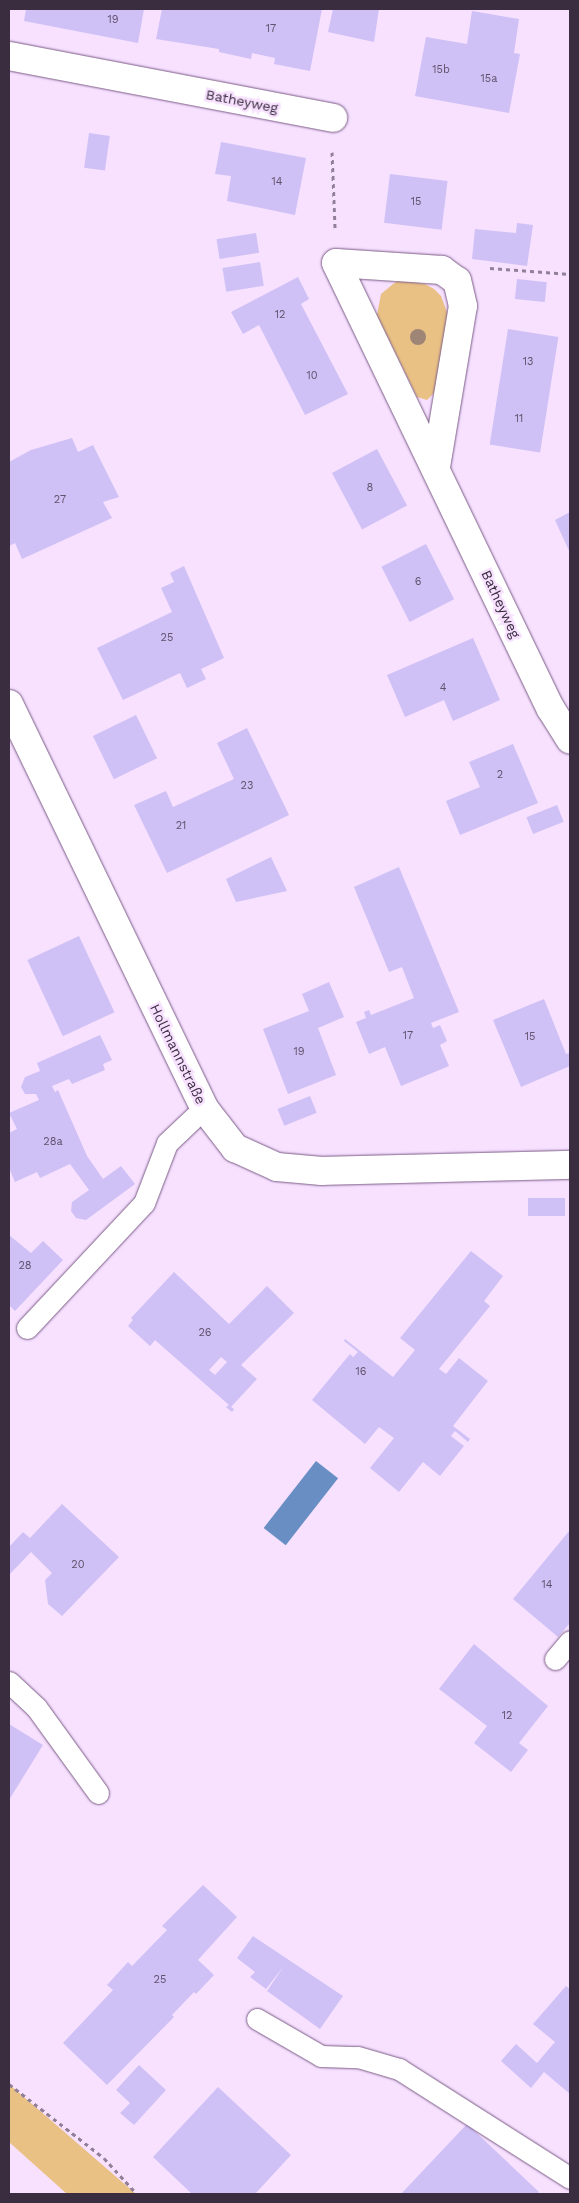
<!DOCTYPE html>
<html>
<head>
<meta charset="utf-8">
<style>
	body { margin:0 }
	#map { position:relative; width:579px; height:2203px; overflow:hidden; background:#f7e1ff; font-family:"Work Sans",sans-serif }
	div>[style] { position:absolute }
	.green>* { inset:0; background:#e9c184 }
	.water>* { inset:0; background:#688ec4; transform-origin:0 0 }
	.building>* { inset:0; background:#cfc1f5; transform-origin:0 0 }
	.path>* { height:3px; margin-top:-1.5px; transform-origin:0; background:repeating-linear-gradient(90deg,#928099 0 4px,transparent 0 8px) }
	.roads { filter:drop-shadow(0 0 1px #7b5b86) drop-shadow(0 0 1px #7b5b86) }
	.service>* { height:21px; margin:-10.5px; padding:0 10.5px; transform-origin:10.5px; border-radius:10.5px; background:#fff }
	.minor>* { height:28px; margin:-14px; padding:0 14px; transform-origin:14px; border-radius:14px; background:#fff }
	.trees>* { width:16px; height:16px; margin:-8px; border-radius:50%; background:#9e8576 }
	span { translate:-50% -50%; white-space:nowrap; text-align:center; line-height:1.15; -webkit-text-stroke:5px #f7e1ff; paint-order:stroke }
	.number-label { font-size:11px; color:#60526d }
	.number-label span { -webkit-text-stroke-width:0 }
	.street-label { font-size:14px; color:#3b2d40 }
	.frame { position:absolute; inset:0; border:10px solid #3b2d40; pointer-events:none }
</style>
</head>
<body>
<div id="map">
	<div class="green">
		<i style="clip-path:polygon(398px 280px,425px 284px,434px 289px,441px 296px,449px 317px,436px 391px,427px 400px,417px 397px,377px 315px,381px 294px)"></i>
		<i style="clip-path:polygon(9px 2084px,136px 2194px,67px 2194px,9px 2142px)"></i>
	</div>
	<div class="water">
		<i style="left:316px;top:1461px;width:28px;height:85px;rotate:38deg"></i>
	</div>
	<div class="building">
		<i style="clip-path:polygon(26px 9px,144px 9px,138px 43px,24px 21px)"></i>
		<i style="clip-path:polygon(162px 9px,322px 9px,310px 71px,274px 64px,275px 58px,252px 53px,251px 59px,219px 52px,219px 49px,156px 39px)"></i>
		<i style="clip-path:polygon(333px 9px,379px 9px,374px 42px,328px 32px)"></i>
		<i style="clip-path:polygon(472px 11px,519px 19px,514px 53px,520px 54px,509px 113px,415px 96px,426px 37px,467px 44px)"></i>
		<i style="left:89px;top:133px;width:21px;height:35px;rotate:8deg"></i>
		<i style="clip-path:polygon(221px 142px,306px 158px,295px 215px,227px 201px,231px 176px,215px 174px)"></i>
		<i style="left:390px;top:174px;width:58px;height:49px;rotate:7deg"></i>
		<i style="clip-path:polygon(517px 223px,533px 225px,527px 266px,472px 259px,475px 229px,516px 233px)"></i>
		<i style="left:256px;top:233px;width:20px;height:40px;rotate:81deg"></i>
		<i style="left:260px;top:262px;width:24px;height:38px;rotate:81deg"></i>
		<i style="clip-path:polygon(298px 277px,309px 299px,301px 304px,348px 394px,305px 415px,259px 325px,243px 334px,231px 312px)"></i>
		<i style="left:517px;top:279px;width:30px;height:20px;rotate:6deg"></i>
		<i style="left:508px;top:329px;width:51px;height:117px;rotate:9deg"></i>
		<i style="clip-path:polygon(72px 438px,78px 452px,93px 445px,119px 497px,103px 502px,112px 518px,22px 559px,15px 543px,9px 546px,9px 462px,31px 450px)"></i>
		<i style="left:377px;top:449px;width:64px;height:51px;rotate:62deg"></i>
		<i style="clip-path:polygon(570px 512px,570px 553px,555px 520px)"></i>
		<i style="left:426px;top:544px;width:62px;height:50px;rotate:63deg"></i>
		<i style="clip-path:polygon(184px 566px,224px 658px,201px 669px,206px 679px,187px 688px,180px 673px,123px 700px,97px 648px,172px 612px,161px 588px,174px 582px,170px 573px)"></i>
		<i style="clip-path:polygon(473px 638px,500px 700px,453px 721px,444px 700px,405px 717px,387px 675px)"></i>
		<i style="left:136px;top:715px;width:48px;height:48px;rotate:64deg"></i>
		<i style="clip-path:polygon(247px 728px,289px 815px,167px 873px,134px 805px,166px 791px,173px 807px,234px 779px,217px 743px)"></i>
		<i style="clip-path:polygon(513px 744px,538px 803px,460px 835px,446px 801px,480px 787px,469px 762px)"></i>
		<i style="left:557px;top:805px;width:18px;height:33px;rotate:68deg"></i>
		<i style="clip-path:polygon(271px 857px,287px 891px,236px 902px,226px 879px)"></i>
		<i style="clip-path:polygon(399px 867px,459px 1012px,431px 1023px,433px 1028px,440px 1025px,447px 1041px,440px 1045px,449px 1066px,401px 1086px,385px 1047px,369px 1054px,356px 1022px,366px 1018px,364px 1012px,369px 1010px,371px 1015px,414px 998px,402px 967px,389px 972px,354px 887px)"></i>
		<i style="left:79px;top:936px;width:84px;height:57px;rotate:65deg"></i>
		<i style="clip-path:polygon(329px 982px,344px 1017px,318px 1028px,336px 1075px,288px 1094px,263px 1029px,309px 1011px,302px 994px)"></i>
		<i style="clip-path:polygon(544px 999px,566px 1054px,570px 1053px,570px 1066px,521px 1087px,493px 1020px)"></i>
		<i style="clip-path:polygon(100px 1035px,112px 1060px,103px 1064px,105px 1070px,72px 1084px,69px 1079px,52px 1086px,55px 1092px,58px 1090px,87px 1156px,103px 1179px,121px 1166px,135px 1184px,86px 1220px,76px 1218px,71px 1211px,72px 1202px,89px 1190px,70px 1164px,40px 1178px,37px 1172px,15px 1182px,9px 1168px,9px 1133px,17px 1129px,9px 1113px,39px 1100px,36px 1094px,25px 1094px,21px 1087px,25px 1077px,40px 1071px,37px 1063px)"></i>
		<i style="left:310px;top:1096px;width:18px;height:35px;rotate:68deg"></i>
		<i style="left:565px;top:1198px;width:18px;height:37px;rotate:90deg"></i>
		<i style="clip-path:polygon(9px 1235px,31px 1253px,43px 1241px,63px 1260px,15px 1311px,9px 1305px)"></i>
		<i style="clip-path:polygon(471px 1251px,503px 1276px,484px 1301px,490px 1306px,439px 1369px,446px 1374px,459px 1358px,488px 1381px,453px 1426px,470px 1439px,468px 1442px,455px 1431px,451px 1436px,464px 1446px,440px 1476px,423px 1462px,399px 1492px,370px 1468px,394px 1438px,379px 1427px,365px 1444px,312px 1400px,350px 1354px,353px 1357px,358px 1352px,344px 1341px,345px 1339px,393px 1377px,415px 1350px,400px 1338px)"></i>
		<i style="clip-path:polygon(evenodd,174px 1272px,229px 1324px,267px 1286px,294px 1313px,241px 1365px,257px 1379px,231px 1407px,234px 1409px,232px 1412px,226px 1407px,229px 1405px,155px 1340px,150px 1346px,128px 1326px,133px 1320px,131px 1318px,174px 1272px,221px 1357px,227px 1362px,215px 1375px,209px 1370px,221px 1357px)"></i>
		<i style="clip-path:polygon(62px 1504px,119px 1557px,62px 1616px,48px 1604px,45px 1580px,52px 1573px,31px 1552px,9px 1575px,9px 1547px,23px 1532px,30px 1538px)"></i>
		<i style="clip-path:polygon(570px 1530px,570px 1623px,558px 1637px,513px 1599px)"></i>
		<i style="clip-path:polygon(474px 1644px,548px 1706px,519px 1743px,528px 1750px,511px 1772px,474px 1743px,487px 1726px,439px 1689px)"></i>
		<i style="clip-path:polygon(9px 1724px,43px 1745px,9px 1800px)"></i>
		<i style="clip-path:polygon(203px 1885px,237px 1917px,198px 1960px,214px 1975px,196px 1994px,194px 1992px,172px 2015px,174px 2017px,107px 2085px,63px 2043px,113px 1990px,107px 1985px,128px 1962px,132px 1966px,167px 1930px,162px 1926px)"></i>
		<i style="clip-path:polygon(253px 1936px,343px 1996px,320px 2029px,267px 1991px,284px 1966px,266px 1989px,250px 1977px,255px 1972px,237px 1958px)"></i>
		<i style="clip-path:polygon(566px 1986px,570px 1989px,570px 2094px,544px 2072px,531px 2088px,501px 2061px,516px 2044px,537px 2063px,555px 2042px,533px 2024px)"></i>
		<i style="clip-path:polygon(139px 2065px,166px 2090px,134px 2125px,120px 2113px,130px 2103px,116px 2090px)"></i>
		<i style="clip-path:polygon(218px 2087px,291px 2155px,255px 2194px,192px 2194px,153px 2157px)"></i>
		<i style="clip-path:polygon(467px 2124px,539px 2192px,537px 2194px,401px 2194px)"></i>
	</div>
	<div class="path">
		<i style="left:332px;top:152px;width:76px;rotate:87.7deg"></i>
		<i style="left:490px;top:268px;width:80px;rotate:4.3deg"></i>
		<i style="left:9px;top:2084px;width:120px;rotate:37.9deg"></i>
		<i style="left:104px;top:2158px;width:49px;rotate:47.5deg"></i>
	</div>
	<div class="roads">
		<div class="service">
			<i style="left:27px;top:1328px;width:171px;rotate:-46.9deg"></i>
			<i style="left:144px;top:1203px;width:64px;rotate:-69deg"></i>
			<i style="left:167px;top:1143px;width:51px;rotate:-43.4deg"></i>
			<i style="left:555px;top:1659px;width:23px;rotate:-50deg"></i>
			<i style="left:9px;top:1682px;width:37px;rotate:43deg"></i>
			<i style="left:36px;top:1707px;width:106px;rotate:54.2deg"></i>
			<i style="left:257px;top:2019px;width:74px;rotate:30deg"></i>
			<i style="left:321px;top:2056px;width:37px;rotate:2deg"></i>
			<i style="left:358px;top:2057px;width:43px;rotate:16.3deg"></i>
			<i style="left:399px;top:2069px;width:203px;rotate:32.5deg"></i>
		</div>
		<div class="minor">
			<i style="left:9px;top:56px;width:330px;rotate:10.8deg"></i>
			<i style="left:436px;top:467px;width:163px;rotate:-80.5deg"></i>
			<i style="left:463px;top:306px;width:26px;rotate:-103deg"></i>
			<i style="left:457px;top:281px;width:19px;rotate:-144deg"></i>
			<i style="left:442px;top:270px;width:106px;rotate:-176.2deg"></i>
			<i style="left:336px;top:263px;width:495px;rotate:64.3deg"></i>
			<i style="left:551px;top:709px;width:36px;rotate:58deg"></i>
			<i style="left:9px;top:704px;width:449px;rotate:64.2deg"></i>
			<i style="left:204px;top:1108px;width:51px;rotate:52.2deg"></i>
			<i style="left:235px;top:1148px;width:46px;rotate:24.3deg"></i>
			<i style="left:277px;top:1167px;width:45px;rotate:5.1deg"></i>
			<i style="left:322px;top:1171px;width:248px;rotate:-1.4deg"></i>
		</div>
	</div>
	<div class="trees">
		<i style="left:418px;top:337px"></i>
	</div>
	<div class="number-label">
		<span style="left:113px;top:20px">19</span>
		<span style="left:271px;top:29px">17</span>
		<span style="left:441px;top:70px">15b</span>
		<span style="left:489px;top:79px">15a</span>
		<span style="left:277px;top:182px">14</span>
		<span style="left:416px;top:202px">15</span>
		<span style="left:280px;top:315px">12</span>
		<span style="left:528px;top:362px">13</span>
		<span style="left:312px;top:376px">10</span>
		<span style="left:519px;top:419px">11</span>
		<span style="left:370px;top:488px">8</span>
		<span style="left:60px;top:500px">27</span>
		<span style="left:418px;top:582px">6</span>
		<span style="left:167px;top:638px">25</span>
		<span style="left:443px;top:688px">4</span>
		<span style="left:500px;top:775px">2</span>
		<span style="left:247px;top:786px">23</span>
		<span style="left:181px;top:826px">21</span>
		<span style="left:408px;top:1036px">17</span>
		<span style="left:530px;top:1037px">15</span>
		<span style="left:299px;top:1052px">19</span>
		<span style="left:53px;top:1142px">28a</span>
		<span style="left:25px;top:1266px">28</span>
		<span style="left:205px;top:1333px">26</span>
		<span style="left:361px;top:1372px">16</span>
		<span style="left:78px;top:1565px">20</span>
		<span style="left:547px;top:1585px">14</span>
		<span style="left:507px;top:1716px">12</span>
		<span style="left:160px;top:1980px">25</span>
	</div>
	<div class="street-label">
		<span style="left:242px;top:101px;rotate:11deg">Batheyweg</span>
		<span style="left:501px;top:604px;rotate:65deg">Batheyweg</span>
		<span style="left:178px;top:1054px;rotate:64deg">Hollmannstraße</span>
	</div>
	<div class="frame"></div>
</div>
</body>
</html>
